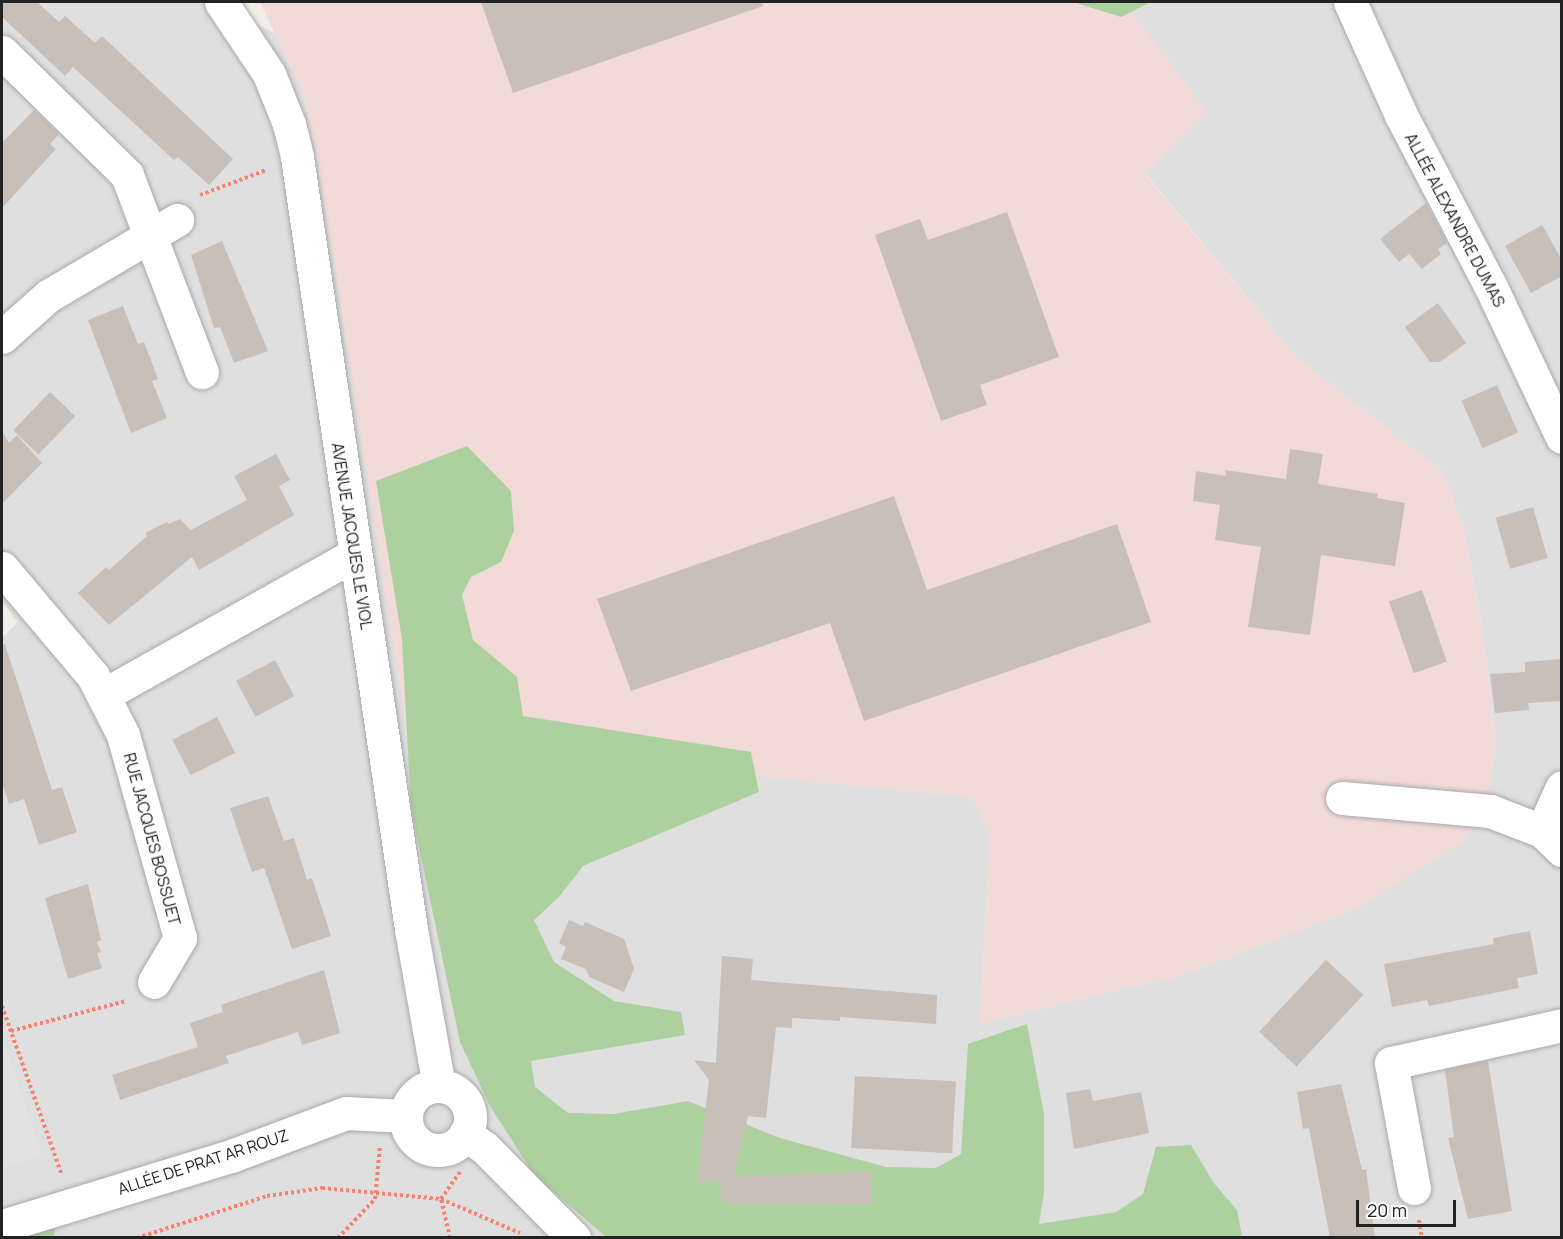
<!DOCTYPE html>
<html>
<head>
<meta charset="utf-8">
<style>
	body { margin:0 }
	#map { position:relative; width:1563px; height:1239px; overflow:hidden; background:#f2efe9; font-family:Manrope,sans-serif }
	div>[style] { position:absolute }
	.residential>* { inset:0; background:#e0dfdf }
	.commercial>* { inset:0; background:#f2dad9 }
	.forest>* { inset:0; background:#add19e }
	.parking>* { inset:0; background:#e2e2e2 }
	.building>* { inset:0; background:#c7bfb8; transform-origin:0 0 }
	.path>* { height:4px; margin-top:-2px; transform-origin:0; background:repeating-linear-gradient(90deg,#fa8072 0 3px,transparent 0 6px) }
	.roads { filter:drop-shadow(0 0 2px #a9a9a9) drop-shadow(0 0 2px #a9a9a9) }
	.minor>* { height:33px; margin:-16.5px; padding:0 16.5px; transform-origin:16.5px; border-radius:16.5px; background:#fff }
	.minor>.ring { margin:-16.5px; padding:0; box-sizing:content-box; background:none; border:33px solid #fff; border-radius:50% }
	span { translate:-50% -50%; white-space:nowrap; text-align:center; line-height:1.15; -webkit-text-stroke:6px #fff; paint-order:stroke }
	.street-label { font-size:16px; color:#222 }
	.frame { position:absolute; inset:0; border:3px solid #222; pointer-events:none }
	.scale { position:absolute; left:1356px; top:1200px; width:100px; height:27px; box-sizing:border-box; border:3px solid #222; border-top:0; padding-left:8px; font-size:18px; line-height:21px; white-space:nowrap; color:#222; -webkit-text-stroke:4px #fff; paint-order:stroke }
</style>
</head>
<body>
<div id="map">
	<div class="residential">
		<i style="clip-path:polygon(2px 2px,215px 2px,278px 35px,305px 98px,318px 161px,609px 761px,973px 797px,990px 835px,980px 1023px,1185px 974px,1359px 907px,1488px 797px,1496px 744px,1481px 619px,1463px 528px,1443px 472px,1297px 358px,1145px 173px,1123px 2px,1561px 2px,1561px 1237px,2px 1238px,2px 638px,18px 622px,2px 602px)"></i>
	</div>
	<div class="commercial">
		<i style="clip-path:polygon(260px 2px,1123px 2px,1207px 111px,1145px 174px,1297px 358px,1443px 472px,1463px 528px,1481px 619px,1496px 744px,1488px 797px,1466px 840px,1359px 907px,1185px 974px,980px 1023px,990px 835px,973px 797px,609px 761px,414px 777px,318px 161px,305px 98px)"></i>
	</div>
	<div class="forest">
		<i style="clip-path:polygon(1073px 2px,1151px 2px,1121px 17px)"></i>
		<i style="clip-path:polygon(467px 446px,511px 491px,514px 531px,501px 562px,471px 577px,462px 595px,473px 640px,517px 677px,523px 716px,751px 752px,759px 792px,583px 866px,559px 897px,534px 920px,554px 962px,614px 1001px,681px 1012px,685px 1035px,531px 1061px,535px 1087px,568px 1113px,614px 1114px,688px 1101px,780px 1138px,886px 1167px,936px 1168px,961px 1154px,968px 1044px,1027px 1024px,1044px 1114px,1044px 1192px,1039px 1224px,1116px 1212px,1143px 1194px,1156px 1147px,1191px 1145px,1213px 1182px,1237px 1210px,1242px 1237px,606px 1237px,534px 1175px,490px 1106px,460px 1042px,411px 809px,402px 639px,376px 481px)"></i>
		<i style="clip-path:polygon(56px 1226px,54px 1237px,2px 1237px)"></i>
	</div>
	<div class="parking">
		<i style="clip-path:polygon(2px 1036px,42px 1155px,2px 1167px)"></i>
	</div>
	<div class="building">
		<i style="clip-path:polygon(2px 2px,37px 2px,59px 22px,65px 16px,95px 43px,102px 36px,233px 159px,209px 185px,178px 157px,174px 160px,73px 67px,65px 76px,2px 17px)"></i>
		<i style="clip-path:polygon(481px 2px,762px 2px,763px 6px,513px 93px)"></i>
		<i style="clip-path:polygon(34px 110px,59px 134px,50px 144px,56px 149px,2px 208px,2px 143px)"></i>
		<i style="clip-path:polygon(1426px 203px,1447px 243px,1438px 249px,1441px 254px,1422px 269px,1409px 254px,1399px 262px,1380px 239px)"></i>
		<i style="clip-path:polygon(1007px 212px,1059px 357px,980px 385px,987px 405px,941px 421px,875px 235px,920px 219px,928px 240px)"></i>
		<i style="clip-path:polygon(1542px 225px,1562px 260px,1562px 276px,1531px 293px,1505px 246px)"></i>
		<i style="clip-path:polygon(222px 241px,268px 351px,234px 363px,220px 327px,214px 328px,191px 255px)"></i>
		<i style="clip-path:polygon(1438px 303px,1466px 343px,1440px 362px,1430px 362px,1405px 327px)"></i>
		<i style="clip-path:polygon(123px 306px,138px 344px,144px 342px,158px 379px,152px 381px,167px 418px,131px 433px,88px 320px)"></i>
		<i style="left:1497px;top:385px;width:52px;height:39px;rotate:66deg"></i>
		<i style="left:50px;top:392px;width:35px;height:53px;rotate:44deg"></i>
		<i style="clip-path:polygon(2px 431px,9px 443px,17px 435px,42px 463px,2px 504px)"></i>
		<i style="clip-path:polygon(1290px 449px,1323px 454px,1318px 484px,1378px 494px,1377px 498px,1405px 503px,1395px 566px,1321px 555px,1310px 635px,1248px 627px,1261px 547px,1215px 540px,1220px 505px,1193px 501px,1196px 471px,1226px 476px,1225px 470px,1286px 479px)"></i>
		<i style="clip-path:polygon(276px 454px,290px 480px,279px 486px,294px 515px,199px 570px,192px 557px,109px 625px,78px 593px,106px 567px,109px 570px,147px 536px,145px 533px,167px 522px,169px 524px,180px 519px,191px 530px,247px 500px,234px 476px)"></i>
		<i style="clip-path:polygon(894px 496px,927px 590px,1117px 524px,1151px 622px,864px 721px,830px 623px,631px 691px,597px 599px)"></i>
		<i style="left:1533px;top:507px;width:53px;height:39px;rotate:74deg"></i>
		<i style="left:1422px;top:590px;width:76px;height:35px;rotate:71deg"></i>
		<i style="clip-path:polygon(5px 644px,52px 790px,62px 787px,77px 832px,39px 845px,24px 799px,9px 804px,2px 783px,2px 645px)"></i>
		<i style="clip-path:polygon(1562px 659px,1562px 701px,1528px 703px,1529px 710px,1495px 713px,1490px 674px,1525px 672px,1525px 662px)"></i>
		<i style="left:275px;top:660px;width:41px;height:44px;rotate:62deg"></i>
		<i style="left:217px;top:717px;width:40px;height:50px;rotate:63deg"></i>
		<i style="clip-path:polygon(268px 796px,284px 841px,294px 838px,307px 880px,312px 878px,331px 936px,292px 949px,264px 868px,252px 872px,230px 808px)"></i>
		<i style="clip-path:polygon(88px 884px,101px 940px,97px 942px,101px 952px,97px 953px,102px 968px,68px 979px,45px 898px)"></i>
		<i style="clip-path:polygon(569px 920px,583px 926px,585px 922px,624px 939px,634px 969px,624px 992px,589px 977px,586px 969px,561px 959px,566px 947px,559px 943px)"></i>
		<i style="clip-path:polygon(1530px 931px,1538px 974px,1517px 978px,1519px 988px,1429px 1006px,1427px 1000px,1392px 1007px,1384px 964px,1494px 944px,1493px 938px)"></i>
		<i style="clip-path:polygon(722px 956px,753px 959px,751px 980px,937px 995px,936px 1024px,840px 1017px,840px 1021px,792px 1018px,792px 1028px,776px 1027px,766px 1118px,748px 1116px,734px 1176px,871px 1172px,871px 1204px,741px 1205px,721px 1201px,720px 1181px,697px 1182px,709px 1080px,694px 1060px,716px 1063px)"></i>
		<i style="left:1326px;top:960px;width:51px;height:98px;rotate:43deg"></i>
		<i style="clip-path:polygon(324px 970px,340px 1033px,302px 1045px,298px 1032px,226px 1056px,229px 1063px,120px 1100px,112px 1075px,198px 1047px,190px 1023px,223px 1012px,221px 1005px)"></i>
		<i style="clip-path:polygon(1488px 1061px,1512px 1211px,1468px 1219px,1448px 1138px,1454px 1137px,1445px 1070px)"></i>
		<i style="left:855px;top:1076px;width:101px;height:72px;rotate:3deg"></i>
		<i style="clip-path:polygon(1341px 1084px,1362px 1170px,1366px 1169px,1375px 1238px,1330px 1238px,1309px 1128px,1303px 1129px,1297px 1092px)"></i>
		<i style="clip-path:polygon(1090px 1089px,1093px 1101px,1141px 1092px,1149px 1133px,1074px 1149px,1066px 1093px)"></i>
	</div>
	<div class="path">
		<i style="left:200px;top:195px;width:71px;rotate:-20.7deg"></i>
		<i style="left:2px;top:1006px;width:179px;rotate:70.5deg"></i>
		<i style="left:11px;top:1031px;width:119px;rotate:-14.6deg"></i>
		<i style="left:1419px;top:1220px;width:18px;rotate:81deg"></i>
		<i style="left:137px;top:1238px;width:137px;rotate:-17.9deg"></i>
		<i style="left:267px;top:1196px;width:56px;rotate:-8.3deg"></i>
		<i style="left:322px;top:1188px;width:120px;rotate:5.3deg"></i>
		<i style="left:441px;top:1199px;width:86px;rotate:23.3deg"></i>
		<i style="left:338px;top:1238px;width:54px;rotate:-46.5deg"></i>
		<i style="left:375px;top:1199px;width:53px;rotate:-84.6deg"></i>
		<i style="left:450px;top:1238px;width:40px;rotate:-103deg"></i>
		<i style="left:441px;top:1199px;width:35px;rotate:-55deg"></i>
	</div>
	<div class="roads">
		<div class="minor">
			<i style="left:221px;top:2px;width:87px;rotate:56.3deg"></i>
			<i style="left:269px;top:74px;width:54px;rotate:68.2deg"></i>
			<i style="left:289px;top:124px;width:34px;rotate:76deg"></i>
			<i style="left:297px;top:157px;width:780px;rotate:81.6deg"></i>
			<i style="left:411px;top:929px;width:159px;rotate:79.9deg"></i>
			<i style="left:1350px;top:2px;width:124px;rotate:65.7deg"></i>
			<i style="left:1401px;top:115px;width:192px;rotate:62.4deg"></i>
			<i style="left:1490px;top:285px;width:168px;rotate:64.7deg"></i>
			<i style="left:2px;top:52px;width:175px;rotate:44.5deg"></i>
			<i style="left:127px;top:175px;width:211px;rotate:69.2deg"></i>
			<i style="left:2px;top:337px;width:62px;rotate:-41.7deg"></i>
			<i style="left:48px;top:296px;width:150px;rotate:-30.5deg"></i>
			<i style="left:2px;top:568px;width:141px;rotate:49.9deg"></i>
			<i style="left:93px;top:676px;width:66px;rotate:63deg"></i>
			<i style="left:123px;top:735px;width:211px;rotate:74.3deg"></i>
			<i style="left:180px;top:938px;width:51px;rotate:120.6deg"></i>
			<i style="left:105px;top:694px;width:285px;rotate:-29.2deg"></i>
			<i style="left:1342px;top:798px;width:149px;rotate:5deg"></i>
			<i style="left:1490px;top:811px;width:56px;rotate:21deg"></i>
			<i style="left:1542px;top:831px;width:28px;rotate:44deg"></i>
			<i style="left:1542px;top:831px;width:48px;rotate:-65.6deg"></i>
			<i class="ring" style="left:406px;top:1086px;width:31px;height:31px"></i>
			<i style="left:465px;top:1134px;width:24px;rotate:35deg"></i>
			<i style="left:485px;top:1148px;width:127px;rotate:45.3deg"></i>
			<i style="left:1414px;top:1188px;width:127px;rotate:-100.4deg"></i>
			<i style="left:1391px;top:1063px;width:175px;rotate:-12.5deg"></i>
			<i style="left:2px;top:1226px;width:239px;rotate:-17deg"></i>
			<i style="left:231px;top:1156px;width:123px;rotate:-20.5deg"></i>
			<i style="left:346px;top:1113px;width:60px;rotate:2.9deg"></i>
		</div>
	</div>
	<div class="street-label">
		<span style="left:1455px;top:220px;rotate:62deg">ALLÉE ALEXANDRE DUMAS</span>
		<span style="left:352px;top:536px;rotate:81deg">AVENUE JACQUES LE VIOL</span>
		<span style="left:152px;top:839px;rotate:75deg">RUE JACQUES BOSSUET</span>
		<span style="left:203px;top:1162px;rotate:-18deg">ALLÉE DE PRAT AR ROUZ</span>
	</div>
	<div class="frame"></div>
	<div class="scale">20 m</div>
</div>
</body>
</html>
